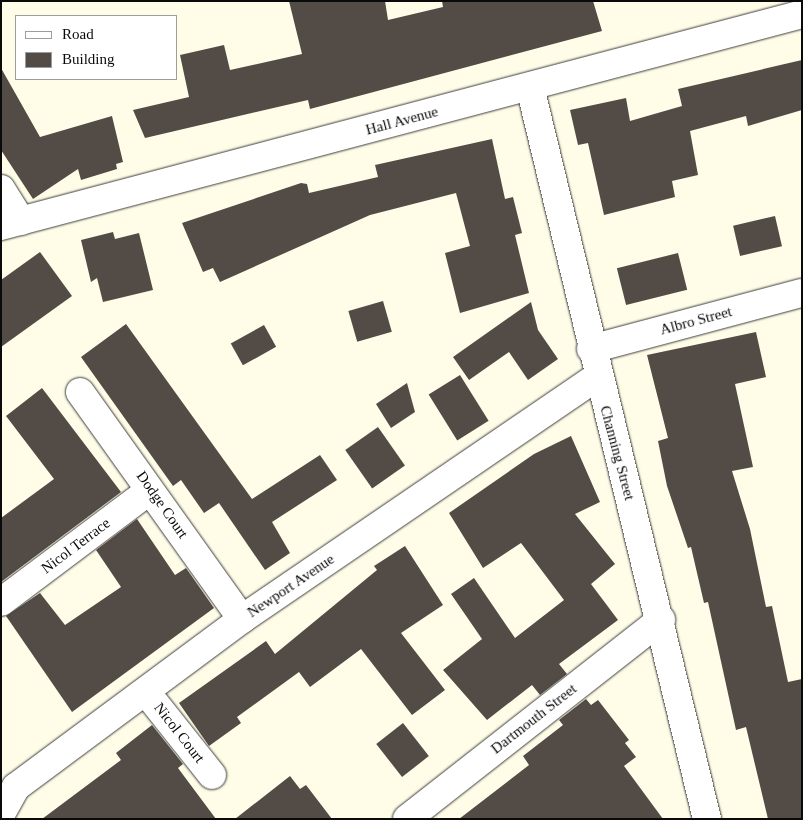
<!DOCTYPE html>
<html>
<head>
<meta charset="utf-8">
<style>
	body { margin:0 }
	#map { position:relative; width:803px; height:820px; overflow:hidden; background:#fffce7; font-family:Georgia,serif }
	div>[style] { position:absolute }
	.building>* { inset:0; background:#534c46; transform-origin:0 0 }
	.roads { filter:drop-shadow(0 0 1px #3d3d3d) drop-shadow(0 0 1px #3d3d3d) }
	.minor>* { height:28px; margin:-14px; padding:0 14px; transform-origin:14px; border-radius:14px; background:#fff }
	span { translate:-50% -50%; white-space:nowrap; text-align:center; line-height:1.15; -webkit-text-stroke:5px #fff; paint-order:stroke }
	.street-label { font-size:15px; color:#0a0a0a }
	.frame { position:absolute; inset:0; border:2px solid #0a0a0a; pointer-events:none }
	.legend { position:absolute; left:15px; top:15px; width:162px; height:65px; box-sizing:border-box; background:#fff; border:1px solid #9d9d9d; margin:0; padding:6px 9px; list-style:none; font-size:15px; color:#0a0a0a }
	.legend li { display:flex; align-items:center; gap:10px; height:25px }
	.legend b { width:25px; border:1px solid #9d9d9d }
</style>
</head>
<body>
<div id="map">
	<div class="building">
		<i style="clip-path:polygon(289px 1px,385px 1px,388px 20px,443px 7px,442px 1px,593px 1px,602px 31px,310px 109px,308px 100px,145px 138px,133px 110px,189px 97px,180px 55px,224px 45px,230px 70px,302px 54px)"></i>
		<i style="clip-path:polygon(802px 60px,802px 110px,748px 126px,746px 116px,690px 131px,698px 175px,672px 181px,675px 197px,604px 215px,588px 143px,578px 145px,570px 110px,626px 98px,630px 121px,682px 106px,678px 89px)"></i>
		<i style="clip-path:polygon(1px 68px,40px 137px,112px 116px,123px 162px,116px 164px,117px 169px,81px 180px,78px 169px,33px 199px,1px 150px)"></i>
		<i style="clip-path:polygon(492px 139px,505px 199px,513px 197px,522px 233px,515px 235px,529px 293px,460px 313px,445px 253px,470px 246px,456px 193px,370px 215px,220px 282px,213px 268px,203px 272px,182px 223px,301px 183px,307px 184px,309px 193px,378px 177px,375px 165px)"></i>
		<i style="left:775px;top:216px;width:31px;height:43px;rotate:77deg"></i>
		<i style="clip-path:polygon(113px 232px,115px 239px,139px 233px,153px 290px,103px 302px,97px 278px,91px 282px,81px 240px)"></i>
		<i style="clip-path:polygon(40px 252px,72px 296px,1px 347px,1px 280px)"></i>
		<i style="left:678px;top:253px;width:38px;height:63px;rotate:76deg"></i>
		<i style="left:383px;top:301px;width:32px;height:36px;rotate:74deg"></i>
		<i style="clip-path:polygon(531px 302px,538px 330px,558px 359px,528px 380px,509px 352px,469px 380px,453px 357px)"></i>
		<i style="clip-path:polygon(126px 324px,252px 499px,320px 455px,337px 480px,272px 522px,290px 553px,265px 570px,219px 503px,204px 513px,181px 480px,173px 486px,81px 357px)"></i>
		<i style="left:264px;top:325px;width:25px;height:38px;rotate:61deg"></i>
		<i style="clip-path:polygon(756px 332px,766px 377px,735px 384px,753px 467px,732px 471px,750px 529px,766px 607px,772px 606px,788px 682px,802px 679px,802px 819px,768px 819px,746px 727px,736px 730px,708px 602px,704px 603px,691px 547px,688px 548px,667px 486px,658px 441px,668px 438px,647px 355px)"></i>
		<i style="left:460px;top:375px;width:54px;height:37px;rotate:58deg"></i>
		<i style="clip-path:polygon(407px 383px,415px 412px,391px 428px,376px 404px)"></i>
		<i style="clip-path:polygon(42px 388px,121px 492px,1px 582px,1px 518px,54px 479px,6px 416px)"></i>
		<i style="left:378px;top:427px;width:47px;height:40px;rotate:55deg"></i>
		<i style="clip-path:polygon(571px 436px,600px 502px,575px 514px,615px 564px,591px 584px,618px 620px,559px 664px,567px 674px,540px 695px,532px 685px,487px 720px,443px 670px,482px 639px,451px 594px,474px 578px,515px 638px,564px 600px,521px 543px,483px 568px,449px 513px,534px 454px)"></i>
		<i style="clip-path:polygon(137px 519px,175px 575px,186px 568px,214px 608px,72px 712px,6px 616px,40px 593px,65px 625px,121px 587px,96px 550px)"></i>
		<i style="clip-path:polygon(405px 546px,443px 605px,401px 633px,445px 690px,412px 715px,361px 649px,310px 687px,299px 672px,237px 717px,241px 723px,209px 746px,179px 703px,266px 641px,275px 654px,377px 570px,374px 566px)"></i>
		<i style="clip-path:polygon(586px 699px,591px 705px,598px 700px,629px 740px,625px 743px,636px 757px,624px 766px,663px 819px,459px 819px,529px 765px,523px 756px,563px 725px,559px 720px)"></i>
		<i style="left:403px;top:723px;width:42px;height:34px;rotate:52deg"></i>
		<i style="clip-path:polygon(152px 725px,183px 764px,178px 768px,216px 819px,42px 819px,121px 760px,116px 753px)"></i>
		<i style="clip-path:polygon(290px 776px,300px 789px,306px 785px,332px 819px,235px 819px)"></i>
	</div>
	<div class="roads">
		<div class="minor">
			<i style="left:530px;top:87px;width:753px;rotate:76.41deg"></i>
			<i style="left:1px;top:189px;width:38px;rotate:58deg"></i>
			<i style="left:1px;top:226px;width:829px;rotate:-14.82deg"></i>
			<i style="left:591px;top:349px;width:218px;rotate:-14.9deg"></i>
			<i style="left:80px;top:392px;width:279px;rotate:54.5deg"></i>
			<i style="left:1px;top:602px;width:186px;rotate:-36.9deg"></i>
			<i style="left:146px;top:692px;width:106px;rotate:51.5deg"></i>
			<i style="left:1px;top:814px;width:31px;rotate:-61deg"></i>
			<i style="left:16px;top:787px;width:282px;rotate:-36.6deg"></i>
			<i style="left:242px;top:619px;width:430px;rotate:-34.3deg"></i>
			<i style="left:407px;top:819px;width:323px;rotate:-38.1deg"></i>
		</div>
	</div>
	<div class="street-label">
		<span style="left:402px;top:121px;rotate:-15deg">Hall Avenue</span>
		<span style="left:696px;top:321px;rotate:-15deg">Albro Street</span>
		<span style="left:617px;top:453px;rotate:75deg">Channing Street</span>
		<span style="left:162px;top:505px;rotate:55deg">Dodge Court</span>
		<span style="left:76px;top:546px;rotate:-37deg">Nicol Terrace</span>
		<span style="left:291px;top:586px;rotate:-34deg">Newport Avenue</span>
		<span style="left:534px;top:719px;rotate:-38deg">Dartmouth Street</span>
		<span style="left:179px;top:733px;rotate:52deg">Nicol Court</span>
	</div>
	<div class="frame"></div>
	<ul class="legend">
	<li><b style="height:6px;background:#fff"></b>Road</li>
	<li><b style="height:14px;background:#534c46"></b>Building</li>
	</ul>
</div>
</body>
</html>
